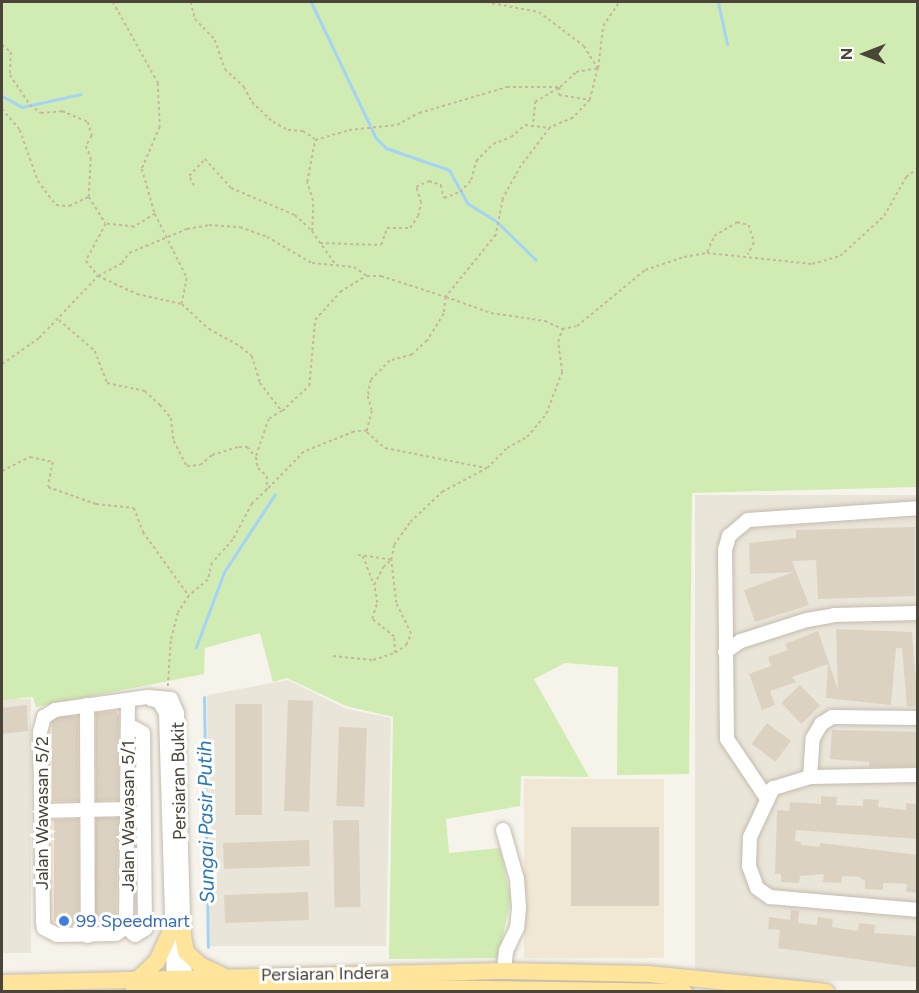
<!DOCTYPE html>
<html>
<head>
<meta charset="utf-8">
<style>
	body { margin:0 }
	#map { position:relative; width:919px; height:993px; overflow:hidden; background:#f6f3eb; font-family:Figtree,sans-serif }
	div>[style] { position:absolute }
	.residential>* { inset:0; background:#eae5d9; transform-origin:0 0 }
	.commercial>* { inset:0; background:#f8ead6 }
	.education>* { inset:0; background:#f0e8d4; transform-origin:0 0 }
	.green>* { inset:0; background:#d1ecb2 }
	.stream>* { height:3px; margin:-1.5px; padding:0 1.5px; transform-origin:1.5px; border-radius:1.5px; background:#a5d3f5 }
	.building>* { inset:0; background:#dcd2c2; transform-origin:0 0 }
	.path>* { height:1.5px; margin-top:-0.75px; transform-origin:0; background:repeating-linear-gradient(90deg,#c5b89d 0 3px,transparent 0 6px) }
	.roads { filter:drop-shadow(0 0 2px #c3bbad) drop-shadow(0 0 2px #c3bbad) }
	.minor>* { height:14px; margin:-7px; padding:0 7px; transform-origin:7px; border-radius:7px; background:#fff }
	.major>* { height:16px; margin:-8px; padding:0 8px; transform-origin:8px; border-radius:8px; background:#ffe49b }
	.dots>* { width:16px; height:16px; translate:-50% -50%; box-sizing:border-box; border:3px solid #fff; border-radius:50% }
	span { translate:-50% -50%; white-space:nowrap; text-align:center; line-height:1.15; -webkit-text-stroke:6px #fff; paint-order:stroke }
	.street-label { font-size:18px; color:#4b4438 }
	.shop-label { font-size:18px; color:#366cbe }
	.left { translate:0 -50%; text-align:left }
	.water-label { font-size:20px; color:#2879b6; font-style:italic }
	.frame { position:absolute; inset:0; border:3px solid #4b4438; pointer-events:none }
	.north { position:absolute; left:835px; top:24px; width:60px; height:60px; -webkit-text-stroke:4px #fff; paint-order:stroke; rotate:270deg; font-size:16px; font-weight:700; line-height:24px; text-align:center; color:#4b4438 }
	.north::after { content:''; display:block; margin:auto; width:21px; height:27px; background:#4b4438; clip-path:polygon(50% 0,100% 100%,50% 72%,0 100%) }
</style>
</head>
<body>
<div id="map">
	<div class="residential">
		<i style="left:917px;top:495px;width:486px;height:222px;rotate:90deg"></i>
		<i style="clip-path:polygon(288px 680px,347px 709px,391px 718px,386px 946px,210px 946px,207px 695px)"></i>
		<i style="left:31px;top:699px;width:254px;height:29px;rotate:90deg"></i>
	</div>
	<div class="commercial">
		<i style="clip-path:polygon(124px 704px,120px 927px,58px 931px,49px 927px,44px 730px,51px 714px)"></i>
	</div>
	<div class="education">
		<i style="left:524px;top:779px;width:140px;height:179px"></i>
	</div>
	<div class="green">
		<i style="clip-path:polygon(2px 2px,917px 2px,917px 487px,692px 493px,689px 774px,617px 775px,618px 667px,565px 663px,534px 679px,589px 777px,521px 776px,520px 806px,446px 819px,449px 853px,500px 848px,511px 899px,498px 958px,389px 959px,393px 717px,346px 706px,287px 678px,273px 682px,260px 633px,205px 648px,204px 674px,36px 707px,33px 697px,2px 700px)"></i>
	</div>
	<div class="stream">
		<i style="left:311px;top:2px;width:151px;rotate:64.5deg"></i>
		<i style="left:376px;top:138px;width:14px;rotate:45deg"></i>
		<i style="left:386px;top:148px;width:67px;rotate:19.2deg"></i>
		<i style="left:449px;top:170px;width:38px;rotate:61deg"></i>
		<i style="left:467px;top:203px;width:36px;rotate:32deg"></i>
		<i style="left:497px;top:222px;width:54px;rotate:44.3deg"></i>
		<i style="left:718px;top:2px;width:43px;rotate:77.9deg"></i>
		<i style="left:2px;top:96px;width:23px;rotate:29deg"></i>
		<i style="left:22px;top:107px;width:60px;rotate:-12.4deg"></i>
		<i style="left:196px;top:647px;width:80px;rotate:-69.5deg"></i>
		<i style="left:224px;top:572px;width:93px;rotate:-56.8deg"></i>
		<i style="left:204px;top:697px;width:250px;rotate:89.1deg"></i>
	</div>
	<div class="building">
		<i style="clip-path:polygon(915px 527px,915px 596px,818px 599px,816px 560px,792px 561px,809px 605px,755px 622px,744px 590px,794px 572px,750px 574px,749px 543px,796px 538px,796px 530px)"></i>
		<i style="clip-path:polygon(836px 629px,912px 632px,918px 706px,907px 707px,902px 648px,896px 648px,891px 705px,826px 698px,828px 664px,792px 677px,796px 682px,770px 691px,775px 705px,762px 710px,749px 674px,771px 666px,768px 657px,788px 650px,785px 644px,818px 631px,838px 690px)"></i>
		<i style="left:800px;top:685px;width:29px;height:26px;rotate:46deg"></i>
		<i style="left:288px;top:700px;width:25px;height:111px;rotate:2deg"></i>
		<i style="left:235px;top:704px;width:27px;height:111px"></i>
		<i style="clip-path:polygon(27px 705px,28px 731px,2px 734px,2px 708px)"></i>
		<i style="clip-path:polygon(115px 711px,119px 715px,118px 800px,96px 801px,96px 713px)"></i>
		<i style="left:78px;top:716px;width:85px;height:26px;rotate:90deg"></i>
		<i style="left:767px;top:723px;width:30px;height:26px;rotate:37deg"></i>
		<i style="left:339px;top:727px;width:28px;height:79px;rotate:2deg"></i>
		<i style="clip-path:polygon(832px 730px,918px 732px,918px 766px,869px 767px,869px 762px,830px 759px)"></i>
		<i style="clip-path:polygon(821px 796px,837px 797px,836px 805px,863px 806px,863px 799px,879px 800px,878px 807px,906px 810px,906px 803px,918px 804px,918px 839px,796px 830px,795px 841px,801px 842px,801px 845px,820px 847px,820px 843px,918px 855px,918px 893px,906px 892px,907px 884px,893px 883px,883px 883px,883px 890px,865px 889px,865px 881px,859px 877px,842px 876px,841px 883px,823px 882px,824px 874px,800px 876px,799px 883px,781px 882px,781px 874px,775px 874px,777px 810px,789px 811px,790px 802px,821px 804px)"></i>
		<i style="left:118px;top:818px;width:104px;height:22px;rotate:91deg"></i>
		<i style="clip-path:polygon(78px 819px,79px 926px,60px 926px,54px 920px,54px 820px)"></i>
		<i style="left:359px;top:820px;width:87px;height:26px;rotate:89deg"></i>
		<i style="left:571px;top:827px;width:88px;height:79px"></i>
		<i style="left:309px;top:840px;width:26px;height:86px;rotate:88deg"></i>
		<i style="left:308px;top:892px;width:28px;height:84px;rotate:88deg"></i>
		<i style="clip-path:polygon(791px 910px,799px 911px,798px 923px,817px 925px,818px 917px,833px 919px,832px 927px,858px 931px,859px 923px,875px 925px,874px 933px,918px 936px,918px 968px,778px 948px,780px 930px,768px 929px,769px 917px,790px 920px)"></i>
	</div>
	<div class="path">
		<i style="left:113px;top:2px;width:93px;rotate:60.9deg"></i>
		<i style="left:158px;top:83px;width:44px;rotate:87.4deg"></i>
		<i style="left:160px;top:127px;width:46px;rotate:113.2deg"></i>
		<i style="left:142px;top:169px;width:47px;rotate:73.9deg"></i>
		<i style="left:155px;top:214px;width:72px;rotate:63.4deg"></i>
		<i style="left:187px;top:278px;width:26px;rotate:101deg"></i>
		<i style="left:191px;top:2px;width:17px;rotate:77deg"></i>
		<i style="left:195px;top:19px;width:29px;rotate:46deg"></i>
		<i style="left:215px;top:40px;width:31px;rotate:71deg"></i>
		<i style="left:225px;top:69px;width:26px;rotate:43deg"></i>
		<i style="left:244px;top:87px;width:17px;rotate:62deg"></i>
		<i style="left:252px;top:102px;width:29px;rotate:44deg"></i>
		<i style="left:273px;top:122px;width:17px;rotate:28deg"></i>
		<i style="left:288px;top:130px;width:15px;rotate:4deg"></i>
		<i style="left:303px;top:131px;width:14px;rotate:34deg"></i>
		<i style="left:486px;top:2px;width:54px;rotate:10.7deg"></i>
		<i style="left:539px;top:12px;width:56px;rotate:37.1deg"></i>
		<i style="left:584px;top:46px;width:26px;rotate:58deg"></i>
		<i style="left:598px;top:68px;width:33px;rotate:104deg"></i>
		<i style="left:590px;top:100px;width:25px;rotate:133deg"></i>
		<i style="left:573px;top:118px;width:25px;rotate:157deg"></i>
		<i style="left:550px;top:128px;width:48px;rotate:127.3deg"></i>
		<i style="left:521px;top:166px;width:38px;rotate:119deg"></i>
		<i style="left:503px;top:199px;width:37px;rotate:101deg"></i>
		<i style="left:496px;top:235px;width:80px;rotate:128.9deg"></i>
		<i style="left:446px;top:297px;width:48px;rotate:19.6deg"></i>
		<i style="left:491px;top:313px;width:55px;rotate:8.4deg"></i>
		<i style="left:545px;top:321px;width:19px;rotate:25deg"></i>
		<i style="left:562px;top:329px;width:15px;rotate:-11deg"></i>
		<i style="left:577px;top:326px;width:88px;rotate:-39.5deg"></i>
		<i style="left:645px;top:270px;width:41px;rotate:-18.4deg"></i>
		<i style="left:684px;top:257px;width:23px;rotate:-10deg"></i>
		<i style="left:707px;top:253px;width:106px;rotate:6deg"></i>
		<i style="left:812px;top:264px;width:29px;rotate:-16deg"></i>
		<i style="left:840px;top:256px;width:59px;rotate:-42.3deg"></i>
		<i style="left:884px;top:216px;width:45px;rotate:-60.6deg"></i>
		<i style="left:906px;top:177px;width:15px;rotate:-37deg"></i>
		<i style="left:2px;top:45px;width:11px;rotate:38deg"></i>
		<i style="left:11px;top:52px;width:23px;rotate:92deg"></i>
		<i style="left:10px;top:75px;width:36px;rotate:56deg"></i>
		<i style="left:30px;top:105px;width:14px;rotate:36deg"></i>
		<i style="left:41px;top:113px;width:21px;rotate:-5deg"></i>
		<i style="left:62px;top:111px;width:28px;rotate:23deg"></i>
		<i style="left:88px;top:122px;width:15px;rotate:74deg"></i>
		<i style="left:92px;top:136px;width:12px;rotate:121deg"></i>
		<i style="left:86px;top:146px;width:13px;rotate:67deg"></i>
		<i style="left:91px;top:158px;width:39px;rotate:93deg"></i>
		<i style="left:89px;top:197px;width:31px;rotate:58deg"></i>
		<i style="left:2px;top:109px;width:28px;rotate:49deg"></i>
		<i style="left:20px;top:130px;width:54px;rotate:70.6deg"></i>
		<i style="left:38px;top:181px;width:30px;rotate:53deg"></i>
		<i style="left:56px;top:205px;width:13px;rotate:4deg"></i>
		<i style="left:69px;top:206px;width:21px;rotate:-25deg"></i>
		<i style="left:533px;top:122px;width:20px;rotate:-84deg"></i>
		<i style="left:535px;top:102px;width:29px;rotate:-31deg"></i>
		<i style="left:560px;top:87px;width:8px;rotate:97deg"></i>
		<i style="left:559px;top:95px;width:30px;rotate:9deg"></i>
		<i style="left:194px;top:186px;width:11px;rotate:-117deg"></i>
		<i style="left:189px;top:176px;width:23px;rotate:-47deg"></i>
		<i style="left:205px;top:159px;width:39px;rotate:48deg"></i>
		<i style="left:231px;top:188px;width:69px;rotate:22.9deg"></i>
		<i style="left:295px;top:215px;width:23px;rotate:43deg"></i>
		<i style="left:312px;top:231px;width:42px;rotate:54.8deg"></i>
		<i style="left:155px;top:214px;width:25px;rotate:148deg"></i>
		<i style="left:134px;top:227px;width:28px;rotate:-174deg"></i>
		<i style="left:106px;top:224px;width:42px;rotate:118.4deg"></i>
		<i style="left:86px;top:261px;width:19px;rotate:51deg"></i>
		<i style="left:98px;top:276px;width:43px;rotate:24.8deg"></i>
		<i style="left:137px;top:294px;width:46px;rotate:12.5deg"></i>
		<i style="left:182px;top:304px;width:37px;rotate:43deg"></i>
		<i style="left:209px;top:329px;width:37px;rotate:29deg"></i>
		<i style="left:241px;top:347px;width:14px;rotate:39deg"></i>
		<i style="left:252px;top:356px;width:28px;rotate:73deg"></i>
		<i style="left:260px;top:383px;width:36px;rotate:52deg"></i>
		<i style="left:282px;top:411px;width:15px;rotate:148deg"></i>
		<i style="left:269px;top:419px;width:40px;rotate:108.9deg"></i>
		<i style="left:256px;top:457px;width:11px;rotate:80deg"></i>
		<i style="left:258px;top:468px;width:12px;rotate:42deg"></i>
		<i style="left:267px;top:476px;width:14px;rotate:90deg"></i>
		<i style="left:267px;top:490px;width:21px;rotate:137deg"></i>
		<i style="left:252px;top:504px;width:41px;rotate:117.8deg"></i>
		<i style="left:233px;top:540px;width:31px;rotate:132deg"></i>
		<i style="left:212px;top:563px;width:17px;rotate:103deg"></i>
		<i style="left:208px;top:580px;width:25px;rotate:140deg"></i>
		<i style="left:189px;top:596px;width:20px;rotate:123deg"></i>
		<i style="left:178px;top:613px;width:29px;rotate:104deg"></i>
		<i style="left:171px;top:641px;width:47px;rotate:93.7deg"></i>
		<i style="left:312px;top:231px;width:30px;rotate:-88deg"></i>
		<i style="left:313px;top:201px;width:20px;rotate:-108deg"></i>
		<i style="left:307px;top:182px;width:43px;rotate:-79.2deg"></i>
		<i style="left:315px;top:140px;width:35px;rotate:-16deg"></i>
		<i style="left:349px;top:130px;width:48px;rotate:-5.9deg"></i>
		<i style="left:397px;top:125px;width:25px;rotate:-29deg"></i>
		<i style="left:419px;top:113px;width:92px;rotate:-16.5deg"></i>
		<i style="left:507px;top:87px;width:53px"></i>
		<i style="left:560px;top:87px;width:22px;rotate:-43deg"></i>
		<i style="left:576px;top:72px;width:22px;rotate:-10deg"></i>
		<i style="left:598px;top:68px;width:42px;rotate:-83.2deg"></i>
		<i style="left:603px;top:26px;width:29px;rotate:-56deg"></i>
		<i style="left:320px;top:243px;width:61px;rotate:1.9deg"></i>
		<i style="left:381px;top:245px;width:18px;rotate:-71deg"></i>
		<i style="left:387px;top:228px;width:23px"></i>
		<i style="left:410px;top:228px;width:14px;rotate:-56deg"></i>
		<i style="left:418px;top:216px;width:13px;rotate:-77deg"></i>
		<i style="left:421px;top:203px;width:17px;rotate:-107deg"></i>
		<i style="left:416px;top:187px;width:14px;rotate:-25deg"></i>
		<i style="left:429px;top:181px;width:13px;rotate:18deg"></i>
		<i style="left:441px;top:185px;width:13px;rotate:77deg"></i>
		<i style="left:444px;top:198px;width:17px;rotate:-21deg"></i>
		<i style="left:460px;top:192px;width:16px;rotate:-47deg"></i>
		<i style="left:471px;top:180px;width:20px;rotate:-75deg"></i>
		<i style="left:476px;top:161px;width:24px;rotate:-45deg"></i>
		<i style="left:493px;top:144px;width:19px;rotate:-21deg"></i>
		<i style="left:511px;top:137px;width:18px;rotate:-41deg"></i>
		<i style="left:525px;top:125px;width:25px;rotate:7deg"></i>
		<i style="left:707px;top:252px;width:17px;rotate:-66deg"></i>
		<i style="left:714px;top:236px;width:27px;rotate:-31deg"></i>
		<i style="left:737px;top:222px;width:12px;rotate:14deg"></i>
		<i style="left:749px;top:225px;width:19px;rotate:74deg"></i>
		<i style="left:754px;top:243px;width:13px;rotate:117deg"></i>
		<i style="left:59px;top:320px;width:48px;rotate:40.7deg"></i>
		<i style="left:95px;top:351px;width:34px;rotate:69deg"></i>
		<i style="left:107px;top:383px;width:39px;rotate:12deg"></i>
		<i style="left:145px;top:391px;width:21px;rotate:43deg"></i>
		<i style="left:160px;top:405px;width:17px;rotate:50deg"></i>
		<i style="left:171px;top:418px;width:23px;rotate:83deg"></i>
		<i style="left:174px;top:441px;width:28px;rotate:63deg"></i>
		<i style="left:187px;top:466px;width:13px;rotate:-4deg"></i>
		<i style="left:200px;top:465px;width:16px;rotate:-40deg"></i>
		<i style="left:212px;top:455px;width:28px;rotate:-17deg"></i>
		<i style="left:239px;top:447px;width:8px"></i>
		<i style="left:247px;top:447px;width:12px;rotate:48deg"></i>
		<i style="left:2px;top:364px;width:45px;rotate:-35.1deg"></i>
		<i style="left:39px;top:338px;width:86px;rotate:-46.4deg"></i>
		<i style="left:98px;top:276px;width:27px;rotate:-28deg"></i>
		<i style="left:122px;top:263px;width:12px;rotate:-55deg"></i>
		<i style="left:129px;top:253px;width:63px;rotate:-22.5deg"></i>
		<i style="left:187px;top:229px;width:22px;rotate:-10deg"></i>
		<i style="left:209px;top:225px;width:31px;rotate:4deg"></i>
		<i style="left:240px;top:227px;width:29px;rotate:20deg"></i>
		<i style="left:267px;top:237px;width:52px;rotate:30deg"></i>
		<i style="left:312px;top:263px;width:42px;rotate:5.4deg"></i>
		<i style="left:354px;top:267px;width:16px;rotate:35deg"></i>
		<i style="left:367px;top:276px;width:14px"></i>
		<i style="left:381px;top:276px;width:68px;rotate:17.9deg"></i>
		<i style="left:446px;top:297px;width:17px;rotate:97deg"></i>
		<i style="left:444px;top:314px;width:32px;rotate:122deg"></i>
		<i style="left:427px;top:341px;width:21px;rotate:137deg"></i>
		<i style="left:412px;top:355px;width:23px;rotate:165deg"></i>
		<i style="left:390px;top:361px;width:27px;rotate:135deg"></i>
		<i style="left:371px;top:380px;width:16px;rotate:101deg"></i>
		<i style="left:368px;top:396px;width:16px;rotate:75deg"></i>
		<i style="left:372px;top:411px;width:21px;rotate:104deg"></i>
		<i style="left:367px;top:431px;width:13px;rotate:176deg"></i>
		<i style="left:354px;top:432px;width:54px;rotate:158.2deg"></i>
		<i style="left:304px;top:452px;width:53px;rotate:134.2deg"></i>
		<i style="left:282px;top:411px;width:37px;rotate:-43deg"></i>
		<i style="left:309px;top:386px;width:66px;rotate:-84.8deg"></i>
		<i style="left:315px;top:320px;width:38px;rotate:-48deg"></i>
		<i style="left:340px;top:292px;width:31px;rotate:-32deg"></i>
		<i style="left:367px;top:432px;width:24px;rotate:42deg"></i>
		<i style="left:385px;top:448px;width:103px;rotate:11.2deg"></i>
		<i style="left:2px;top:471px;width:31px;rotate:-27deg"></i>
		<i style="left:30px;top:457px;width:24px;rotate:12deg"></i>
		<i style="left:53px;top:462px;width:25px;rotate:101deg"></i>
		<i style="left:48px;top:487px;width:51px;rotate:19.5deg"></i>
		<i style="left:96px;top:504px;width:38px;rotate:6deg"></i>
		<i style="left:134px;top:508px;width:26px;rotate:69deg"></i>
		<i style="left:143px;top:532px;width:79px;rotate:54.3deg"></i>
		<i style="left:363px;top:556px;width:31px;rotate:69deg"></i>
		<i style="left:395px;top:653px;width:16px;rotate:-94deg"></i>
		<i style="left:394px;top:637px;width:28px;rotate:-141deg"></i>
		<i style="left:372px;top:619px;width:17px;rotate:-73deg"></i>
		<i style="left:377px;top:603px;width:18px;rotate:-99deg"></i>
		<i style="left:374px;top:585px;width:20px;rotate:-63deg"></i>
		<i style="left:383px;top:567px;width:11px;rotate:-41deg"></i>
		<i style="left:391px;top:560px;width:15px;rotate:-79deg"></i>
		<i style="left:394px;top:545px;width:28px;rotate:-55deg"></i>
		<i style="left:410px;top:522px;width:44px;rotate:-43.2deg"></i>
		<i style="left:442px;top:492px;width:51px;rotate:-28.1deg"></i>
		<i style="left:487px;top:468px;width:28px;rotate:-45deg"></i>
		<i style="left:507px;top:448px;width:23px;rotate:-29deg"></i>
		<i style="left:527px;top:437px;width:30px;rotate:-50deg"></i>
		<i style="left:546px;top:414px;width:45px;rotate:-69.1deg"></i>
		<i style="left:562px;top:372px;width:30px;rotate:-98deg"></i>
		<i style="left:558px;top:342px;width:14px;rotate:-73deg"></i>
		<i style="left:333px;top:656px;width:40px;rotate:5.7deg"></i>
		<i style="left:373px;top:660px;width:23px;rotate:-18deg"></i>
		<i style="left:395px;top:653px;width:14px;rotate:-36deg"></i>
		<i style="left:406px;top:645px;width:12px;rotate:-66deg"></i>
		<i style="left:411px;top:634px;width:34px;rotate:-116deg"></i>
		<i style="left:396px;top:603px;width:43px;rotate:-96.6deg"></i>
		<i style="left:391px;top:560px;width:35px;rotate:-172deg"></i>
	</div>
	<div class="roads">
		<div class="minor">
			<i style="left:725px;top:652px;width:19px;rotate:-35deg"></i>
			<i style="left:741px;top:641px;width:69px;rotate:-17.7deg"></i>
			<i style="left:807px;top:620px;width:27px;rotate:-10deg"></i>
			<i style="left:834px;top:615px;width:84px;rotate:-1.4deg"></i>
			<i style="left:151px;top:699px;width:8px;rotate:14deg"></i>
			<i style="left:159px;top:701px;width:14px;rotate:60deg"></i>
			<i style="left:166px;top:713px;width:276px;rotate:88.3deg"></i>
			<i style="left:128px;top:700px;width:227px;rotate:90.5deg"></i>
			<i style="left:126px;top:927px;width:12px;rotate:145deg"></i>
			<i style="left:116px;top:934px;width:59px;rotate:179deg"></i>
			<i style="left:57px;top:935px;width:15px;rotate:-152deg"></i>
			<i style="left:44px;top:928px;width:6px;rotate:-99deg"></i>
			<i style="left:43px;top:922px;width:190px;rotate:-90.9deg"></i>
			<i style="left:40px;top:732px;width:16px;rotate:-75deg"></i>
			<i style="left:44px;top:717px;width:13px;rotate:-32deg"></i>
			<i style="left:55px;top:710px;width:94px;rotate:-8deg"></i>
			<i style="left:148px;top:697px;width:23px;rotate:5deg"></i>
			<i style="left:171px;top:699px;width:15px;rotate:67deg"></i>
			<i style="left:177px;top:713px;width:273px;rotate:88.3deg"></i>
			<i style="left:87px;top:705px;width:231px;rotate:89.8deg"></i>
			<i style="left:918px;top:775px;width:108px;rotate:178.9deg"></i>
			<i style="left:810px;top:777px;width:39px;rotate:163deg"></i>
			<i style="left:773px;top:788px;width:54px;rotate:115.1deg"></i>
			<i style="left:750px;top:837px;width:29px;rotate:92deg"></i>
			<i style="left:749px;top:866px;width:23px;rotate:70deg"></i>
			<i style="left:757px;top:888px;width:16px;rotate:35deg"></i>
			<i style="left:770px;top:897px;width:149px;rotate:5deg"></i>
			<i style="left:810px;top:777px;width:39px;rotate:-86deg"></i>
			<i style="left:813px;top:738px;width:16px;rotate:-60deg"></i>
			<i style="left:821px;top:724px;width:13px;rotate:-32deg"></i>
			<i style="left:832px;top:717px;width:86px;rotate:0.7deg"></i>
			<i style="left:766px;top:797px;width:70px;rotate:-123.9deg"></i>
			<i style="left:727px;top:739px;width:189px;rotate:-90.6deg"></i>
			<i style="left:725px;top:550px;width:15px;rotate:-74deg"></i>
			<i style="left:729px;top:536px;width:25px;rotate:-40deg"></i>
			<i style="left:748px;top:520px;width:170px;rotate:-4deg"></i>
			<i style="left:41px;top:811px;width:87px;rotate:-1.3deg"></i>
			<i style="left:503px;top:830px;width:51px;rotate:74.1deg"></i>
			<i style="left:517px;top:879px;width:28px;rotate:86deg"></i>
			<i style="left:519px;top:907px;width:21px;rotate:95deg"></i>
			<i style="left:517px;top:928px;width:25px;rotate:116deg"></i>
			<i style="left:506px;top:951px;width:20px;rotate:96deg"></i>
			<i style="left:126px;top:927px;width:12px;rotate:42deg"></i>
			<i style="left:135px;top:935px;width:12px;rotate:-31deg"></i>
			<i style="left:145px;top:929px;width:196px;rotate:-90.6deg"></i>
			<i style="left:143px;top:733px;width:17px;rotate:-152deg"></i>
		</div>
		<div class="major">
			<i style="left:182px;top:930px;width:22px;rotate:80deg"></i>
			<i style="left:186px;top:952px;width:19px;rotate:43deg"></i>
			<i style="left:200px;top:965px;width:23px;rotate:25deg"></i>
			<i style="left:139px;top:978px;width:25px;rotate:-43deg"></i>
			<i style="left:157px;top:961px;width:33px;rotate:-65deg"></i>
			<i style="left:2px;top:983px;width:502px;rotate:-1.37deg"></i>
			<i style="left:504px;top:971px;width:145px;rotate:1.2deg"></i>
			<i style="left:649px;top:974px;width:178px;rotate:5.8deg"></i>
			<i style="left:133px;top:992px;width:290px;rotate:-0.8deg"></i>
			<i style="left:423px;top:988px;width:261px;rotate:0.9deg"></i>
		</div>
	</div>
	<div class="dots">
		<i style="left:64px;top:921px;background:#3f7fe0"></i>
	</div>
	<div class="street-label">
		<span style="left:179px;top:781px;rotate:-91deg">Persiaran Bukit</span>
		<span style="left:42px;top:813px;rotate:-90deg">Jalan Wawasan 5/2</span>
		<span style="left:128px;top:816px;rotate:-90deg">Jalan Wawasan 5/1</span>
		<span style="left:325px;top:974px;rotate:-1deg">Persiaran Indera</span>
	</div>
	<div class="shop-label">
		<span class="left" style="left:76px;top:921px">99 Speedmart</span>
	</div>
	<div class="water-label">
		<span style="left:206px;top:822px;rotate:-91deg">Sungai Pasir Putih</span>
	</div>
	<div class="frame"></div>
	<div class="north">N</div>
</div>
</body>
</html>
